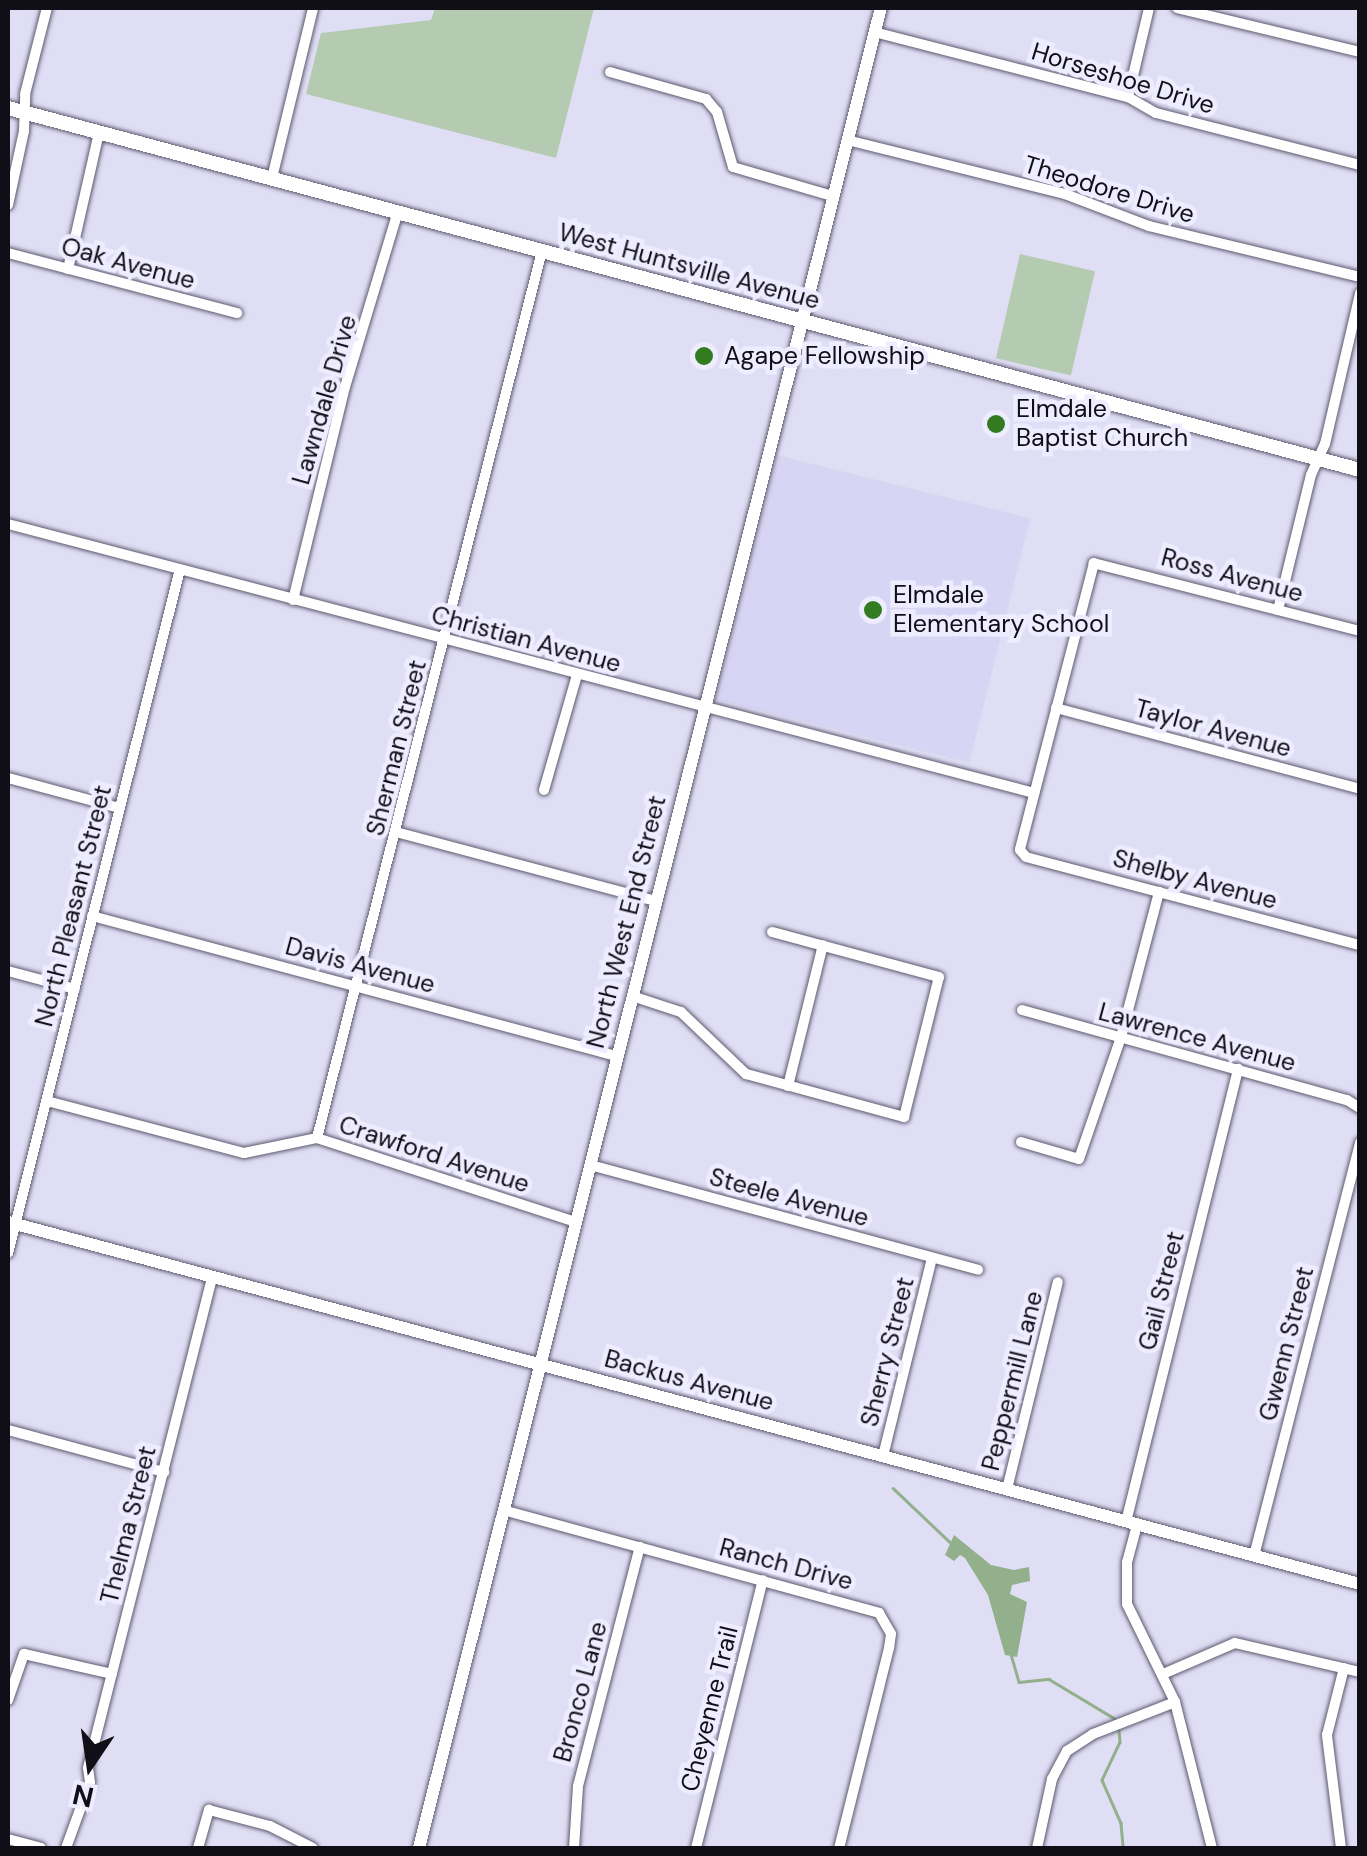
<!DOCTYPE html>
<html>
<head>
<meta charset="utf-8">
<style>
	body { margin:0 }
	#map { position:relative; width:1367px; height:1856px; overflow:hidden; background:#e0def5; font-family:"DM Sans",sans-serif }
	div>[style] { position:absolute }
	.built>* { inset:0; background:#d8d4f3; transform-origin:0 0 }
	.green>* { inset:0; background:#b5cbb1; transform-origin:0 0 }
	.water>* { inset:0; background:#91b08b }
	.stream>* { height:2.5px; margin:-1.25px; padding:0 1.25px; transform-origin:1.25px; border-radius:1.25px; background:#91b08b }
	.roads { filter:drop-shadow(0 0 2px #5c5a6e) drop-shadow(0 0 2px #5c5a6e) }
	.minor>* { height:10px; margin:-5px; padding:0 5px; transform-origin:5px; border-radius:5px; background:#fff }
	.tertiary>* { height:12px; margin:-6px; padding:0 6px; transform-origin:6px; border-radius:6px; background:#fff }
	.secondary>* { height:14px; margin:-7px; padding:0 7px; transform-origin:7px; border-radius:7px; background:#fff }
	.dots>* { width:28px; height:28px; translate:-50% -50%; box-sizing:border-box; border:5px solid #eeecff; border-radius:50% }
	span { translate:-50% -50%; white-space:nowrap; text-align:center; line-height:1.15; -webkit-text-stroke:9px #eeecff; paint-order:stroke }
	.street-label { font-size:25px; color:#100f17 }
	.poi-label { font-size:25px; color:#100f17 }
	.left { translate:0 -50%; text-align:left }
	.frame { position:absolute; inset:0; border:10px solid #100f17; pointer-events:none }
	.north { position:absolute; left:40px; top:1716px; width:100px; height:100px; -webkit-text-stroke:8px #eeecff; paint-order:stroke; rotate:193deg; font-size:28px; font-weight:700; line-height:40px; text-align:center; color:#100f17 }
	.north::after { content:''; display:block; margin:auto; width:35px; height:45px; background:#100f17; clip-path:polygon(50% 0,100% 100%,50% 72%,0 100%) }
</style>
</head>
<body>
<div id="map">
	<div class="built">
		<i style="left:777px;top:455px;width:261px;height:252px;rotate:14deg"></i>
	</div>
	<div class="green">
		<i style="clip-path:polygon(435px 8px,594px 8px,556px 158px,306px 94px,321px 33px,431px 20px)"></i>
		<i style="left:1020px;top:254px;width:77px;height:107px;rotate:13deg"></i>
	</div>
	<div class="water">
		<i style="clip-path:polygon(954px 1535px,991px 1565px,1014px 1570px,1029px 1567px,1030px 1581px,1012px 1585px,1010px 1594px,1027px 1602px,1017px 1657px,1005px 1655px,988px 1595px,965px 1558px,960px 1555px,954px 1561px,945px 1555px)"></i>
	</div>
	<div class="stream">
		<i style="left:893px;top:1488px;width:79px;rotate:43.5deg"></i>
		<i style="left:1011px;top:1654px;width:29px;rotate:74deg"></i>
		<i style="left:1019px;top:1682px;width:30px;rotate:-6deg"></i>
		<i style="left:1049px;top:1679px;width:76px;rotate:31deg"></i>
		<i style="left:1119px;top:1730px;width:12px;rotate:85deg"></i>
		<i style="left:1120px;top:1742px;width:42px;rotate:115.3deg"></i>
		<i style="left:1102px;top:1780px;width:47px;rotate:66.2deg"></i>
		<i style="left:1121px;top:1823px;width:25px;rotate:85deg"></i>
	</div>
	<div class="roads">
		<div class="minor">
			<i style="left:1177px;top:8px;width:188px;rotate:13.5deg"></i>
			<i style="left:874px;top:32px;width:262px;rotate:14.4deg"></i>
			<i style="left:1128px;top:97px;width:32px;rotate:30deg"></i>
			<i style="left:1156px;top:113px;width:211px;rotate:14.3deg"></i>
			<i style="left:610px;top:72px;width:100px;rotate:15.7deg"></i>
			<i style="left:706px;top:99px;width:17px;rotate:50deg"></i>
			<i style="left:717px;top:112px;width:57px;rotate:73.8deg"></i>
			<i style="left:733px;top:167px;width:103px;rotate:16.3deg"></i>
			<i style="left:1128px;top:97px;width:91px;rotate:-76.7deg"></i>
			<i style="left:847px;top:140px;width:225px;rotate:13.9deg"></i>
			<i style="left:1065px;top:194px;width:90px;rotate:20.9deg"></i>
			<i style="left:1149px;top:226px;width:217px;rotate:13.6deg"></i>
			<i style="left:272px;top:178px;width:175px;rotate:-76.4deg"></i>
			<i style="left:8px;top:205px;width:76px;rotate:-77.8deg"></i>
			<i style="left:24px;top:131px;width:37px;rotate:-88deg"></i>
			<i style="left:25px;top:94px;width:89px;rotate:-75.7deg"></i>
			<i style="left:8px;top:253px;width:237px;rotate:14.7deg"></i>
			<i style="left:68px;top:269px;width:140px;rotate:-77.2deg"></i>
			<i style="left:8px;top:524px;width:1061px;rotate:14.69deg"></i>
			<i style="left:293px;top:600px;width:219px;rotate:-76.3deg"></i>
			<i style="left:345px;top:387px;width:183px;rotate:-73.2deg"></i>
			<i style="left:1278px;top:610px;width:139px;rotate:-76.3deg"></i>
			<i style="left:1311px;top:475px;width:34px;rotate:-66deg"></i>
			<i style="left:1325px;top:444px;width:155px;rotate:-76.9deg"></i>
			<i style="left:1360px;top:631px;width:275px;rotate:-165.7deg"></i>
			<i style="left:1094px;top:563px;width:296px;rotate:104.5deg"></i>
			<i style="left:1020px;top:850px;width:9px;rotate:49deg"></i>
			<i style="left:1026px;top:857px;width:345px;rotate:14.8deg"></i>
			<i style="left:1056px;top:708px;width:315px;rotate:14.9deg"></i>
			<i style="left:8px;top:778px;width:115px;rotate:15.1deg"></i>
			<i style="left:544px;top:790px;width:120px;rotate:-74deg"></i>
			<i style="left:396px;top:832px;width:269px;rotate:14.9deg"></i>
			<i style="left:92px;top:916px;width:542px;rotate:14.96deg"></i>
			<i style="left:8px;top:971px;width:69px;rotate:15deg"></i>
			<i style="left:632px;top:996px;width:52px;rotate:18.1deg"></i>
			<i style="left:681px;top:1012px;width:90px;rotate:43.6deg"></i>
			<i style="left:746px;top:1074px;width:164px;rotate:15.2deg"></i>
			<i style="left:904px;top:1117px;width:144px;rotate:-76deg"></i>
			<i style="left:939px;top:977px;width:173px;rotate:-164.9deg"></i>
			<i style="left:1022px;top:1010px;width:337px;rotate:15.5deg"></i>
			<i style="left:1347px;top:1100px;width:15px;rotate:32deg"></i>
			<i style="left:788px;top:1086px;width:145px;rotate:-76.1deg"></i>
			<i style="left:47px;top:1101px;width:204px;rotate:14.8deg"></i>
			<i style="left:244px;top:1153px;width:75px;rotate:-11.6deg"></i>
			<i style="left:317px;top:1138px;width:271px;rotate:18deg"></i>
			<i style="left:317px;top:1138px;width:915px;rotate:-75.77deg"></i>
			<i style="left:1021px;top:1142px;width:60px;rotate:16.3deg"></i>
			<i style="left:1079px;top:1159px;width:129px;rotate:-71deg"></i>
			<i style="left:1121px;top:1037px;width:150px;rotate:-75.3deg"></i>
			<i style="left:590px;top:1165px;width:402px;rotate:15.1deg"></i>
			<i style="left:8px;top:1253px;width:705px;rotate:-75.88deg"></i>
			<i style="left:8px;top:1430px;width:162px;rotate:15.1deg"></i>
			<i style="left:883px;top:1456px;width:204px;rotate:-76.1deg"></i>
			<i style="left:1007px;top:1489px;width:213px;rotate:-76.2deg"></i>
			<i style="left:503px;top:1510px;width:390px;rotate:15.3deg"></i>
			<i style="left:879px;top:1613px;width:24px;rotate:60deg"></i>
			<i style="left:891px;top:1634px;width:14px;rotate:98deg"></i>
			<i style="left:889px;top:1648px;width:206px;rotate:104deg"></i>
			<i style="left:1126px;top:1522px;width:467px;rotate:-76.1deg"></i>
			<i style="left:1137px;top:1525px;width:38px;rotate:105deg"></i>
			<i style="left:1127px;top:1562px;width:42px;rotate:90deg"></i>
			<i style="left:1127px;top:1604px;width:109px;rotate:63.9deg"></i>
			<i style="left:1175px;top:1702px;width:151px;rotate:75.8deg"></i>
			<i style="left:1254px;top:1556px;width:427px;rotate:-75.6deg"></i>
			<i style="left:1163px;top:1674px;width:78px;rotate:-23.3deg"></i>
			<i style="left:1235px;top:1643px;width:128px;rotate:13.1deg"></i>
			<i style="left:8px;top:1700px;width:49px;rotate:-70.8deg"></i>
			<i style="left:24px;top:1654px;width:90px;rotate:12.8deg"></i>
			<i style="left:8px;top:1839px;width:34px;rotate:15deg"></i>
			<i style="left:66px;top:1848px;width:70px;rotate:-70deg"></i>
			<i style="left:90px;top:1782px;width:14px;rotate:-98deg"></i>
			<i style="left:88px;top:1768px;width:505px;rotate:-75.8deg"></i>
			<i style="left:198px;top:1848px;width:40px;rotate:-74deg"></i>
			<i style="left:209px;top:1810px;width:63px;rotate:14.7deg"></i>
			<i style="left:270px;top:1826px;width:48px;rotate:27.1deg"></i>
			<i style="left:574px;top:1848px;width:62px;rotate:-86.3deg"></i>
			<i style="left:578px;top:1786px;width:247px;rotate:-75.5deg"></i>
			<i style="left:696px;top:1848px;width:276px;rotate:-76deg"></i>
			<i style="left:1037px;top:1848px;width:71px;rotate:-77.7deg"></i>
			<i style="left:1052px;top:1779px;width:32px;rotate:-62deg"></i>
			<i style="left:1067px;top:1751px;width:31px;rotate:-33deg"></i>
			<i style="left:1093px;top:1734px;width:88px;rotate:-21.3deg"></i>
			<i style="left:1341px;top:1848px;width:114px;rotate:-97.1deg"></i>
			<i style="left:1327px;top:1735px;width:69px;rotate:-75.8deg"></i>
		</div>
		<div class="tertiary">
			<i style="left:8px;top:1222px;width:1400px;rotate:14.99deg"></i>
			<i style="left:419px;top:1848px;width:1897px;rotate:-75.91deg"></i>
		</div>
		<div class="secondary">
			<i style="left:8px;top:108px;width:1400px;rotate:14.99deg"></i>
		</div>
	</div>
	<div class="dots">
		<i style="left:704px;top:356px;background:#327b20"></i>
		<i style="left:996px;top:424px;background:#327b20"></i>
		<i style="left:873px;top:610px;background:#327b20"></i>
	</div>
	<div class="street-label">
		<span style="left:1123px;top:79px;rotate:17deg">Horseshoe Drive</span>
		<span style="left:1109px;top:190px;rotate:17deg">Theodore Drive</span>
		<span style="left:128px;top:264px;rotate:15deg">Oak Avenue</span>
		<span style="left:689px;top:267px;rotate:15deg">West Huntsville Avenue</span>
		<span style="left:325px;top:400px;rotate:-74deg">Lawndale Drive</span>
		<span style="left:1232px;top:576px;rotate:15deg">Ross Avenue</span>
		<span style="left:526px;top:640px;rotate:15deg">Christian Avenue</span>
		<span style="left:1213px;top:729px;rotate:15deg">Taylor Avenue</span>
		<span style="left:397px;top:748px;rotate:-76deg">Sherman Street</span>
		<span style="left:1195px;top:880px;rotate:15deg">Shelby Avenue</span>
		<span style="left:74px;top:906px;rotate:-76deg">North Pleasant Street</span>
		<span style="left:627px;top:922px;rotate:-76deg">North West End Street</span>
		<span style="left:360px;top:966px;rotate:15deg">Davis Avenue</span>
		<span style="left:1197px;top:1038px;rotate:15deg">Lawrence Avenue</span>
		<span style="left:434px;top:1155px;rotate:18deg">Crawford Avenue</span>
		<span style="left:789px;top:1198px;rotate:15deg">Steele Avenue</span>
		<span style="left:1162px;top:1291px;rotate:-76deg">Gail Street</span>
		<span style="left:1287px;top:1344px;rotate:-76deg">Gwenn Street</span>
		<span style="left:888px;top:1352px;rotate:-76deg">Sherry Street</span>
		<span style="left:689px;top:1381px;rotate:15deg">Backus Avenue</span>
		<span style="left:1013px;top:1381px;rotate:-76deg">Peppermill Lane</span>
		<span style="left:129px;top:1525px;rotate:-76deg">Thelma Street</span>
		<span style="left:786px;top:1565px;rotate:15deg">Ranch Drive</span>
		<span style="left:581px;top:1692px;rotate:-75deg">Bronco Lane</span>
		<span style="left:710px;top:1709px;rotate:-76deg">Cheyenne Trail</span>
	</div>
	<div class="poi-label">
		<span class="left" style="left:724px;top:356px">Agape Fellowship</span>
		<span class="left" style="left:1016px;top:424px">Elmdale<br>Baptist Church</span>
		<span class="left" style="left:893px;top:610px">Elmdale<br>Elementary School</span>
	</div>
	<div class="frame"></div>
	<div class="north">N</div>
</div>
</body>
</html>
